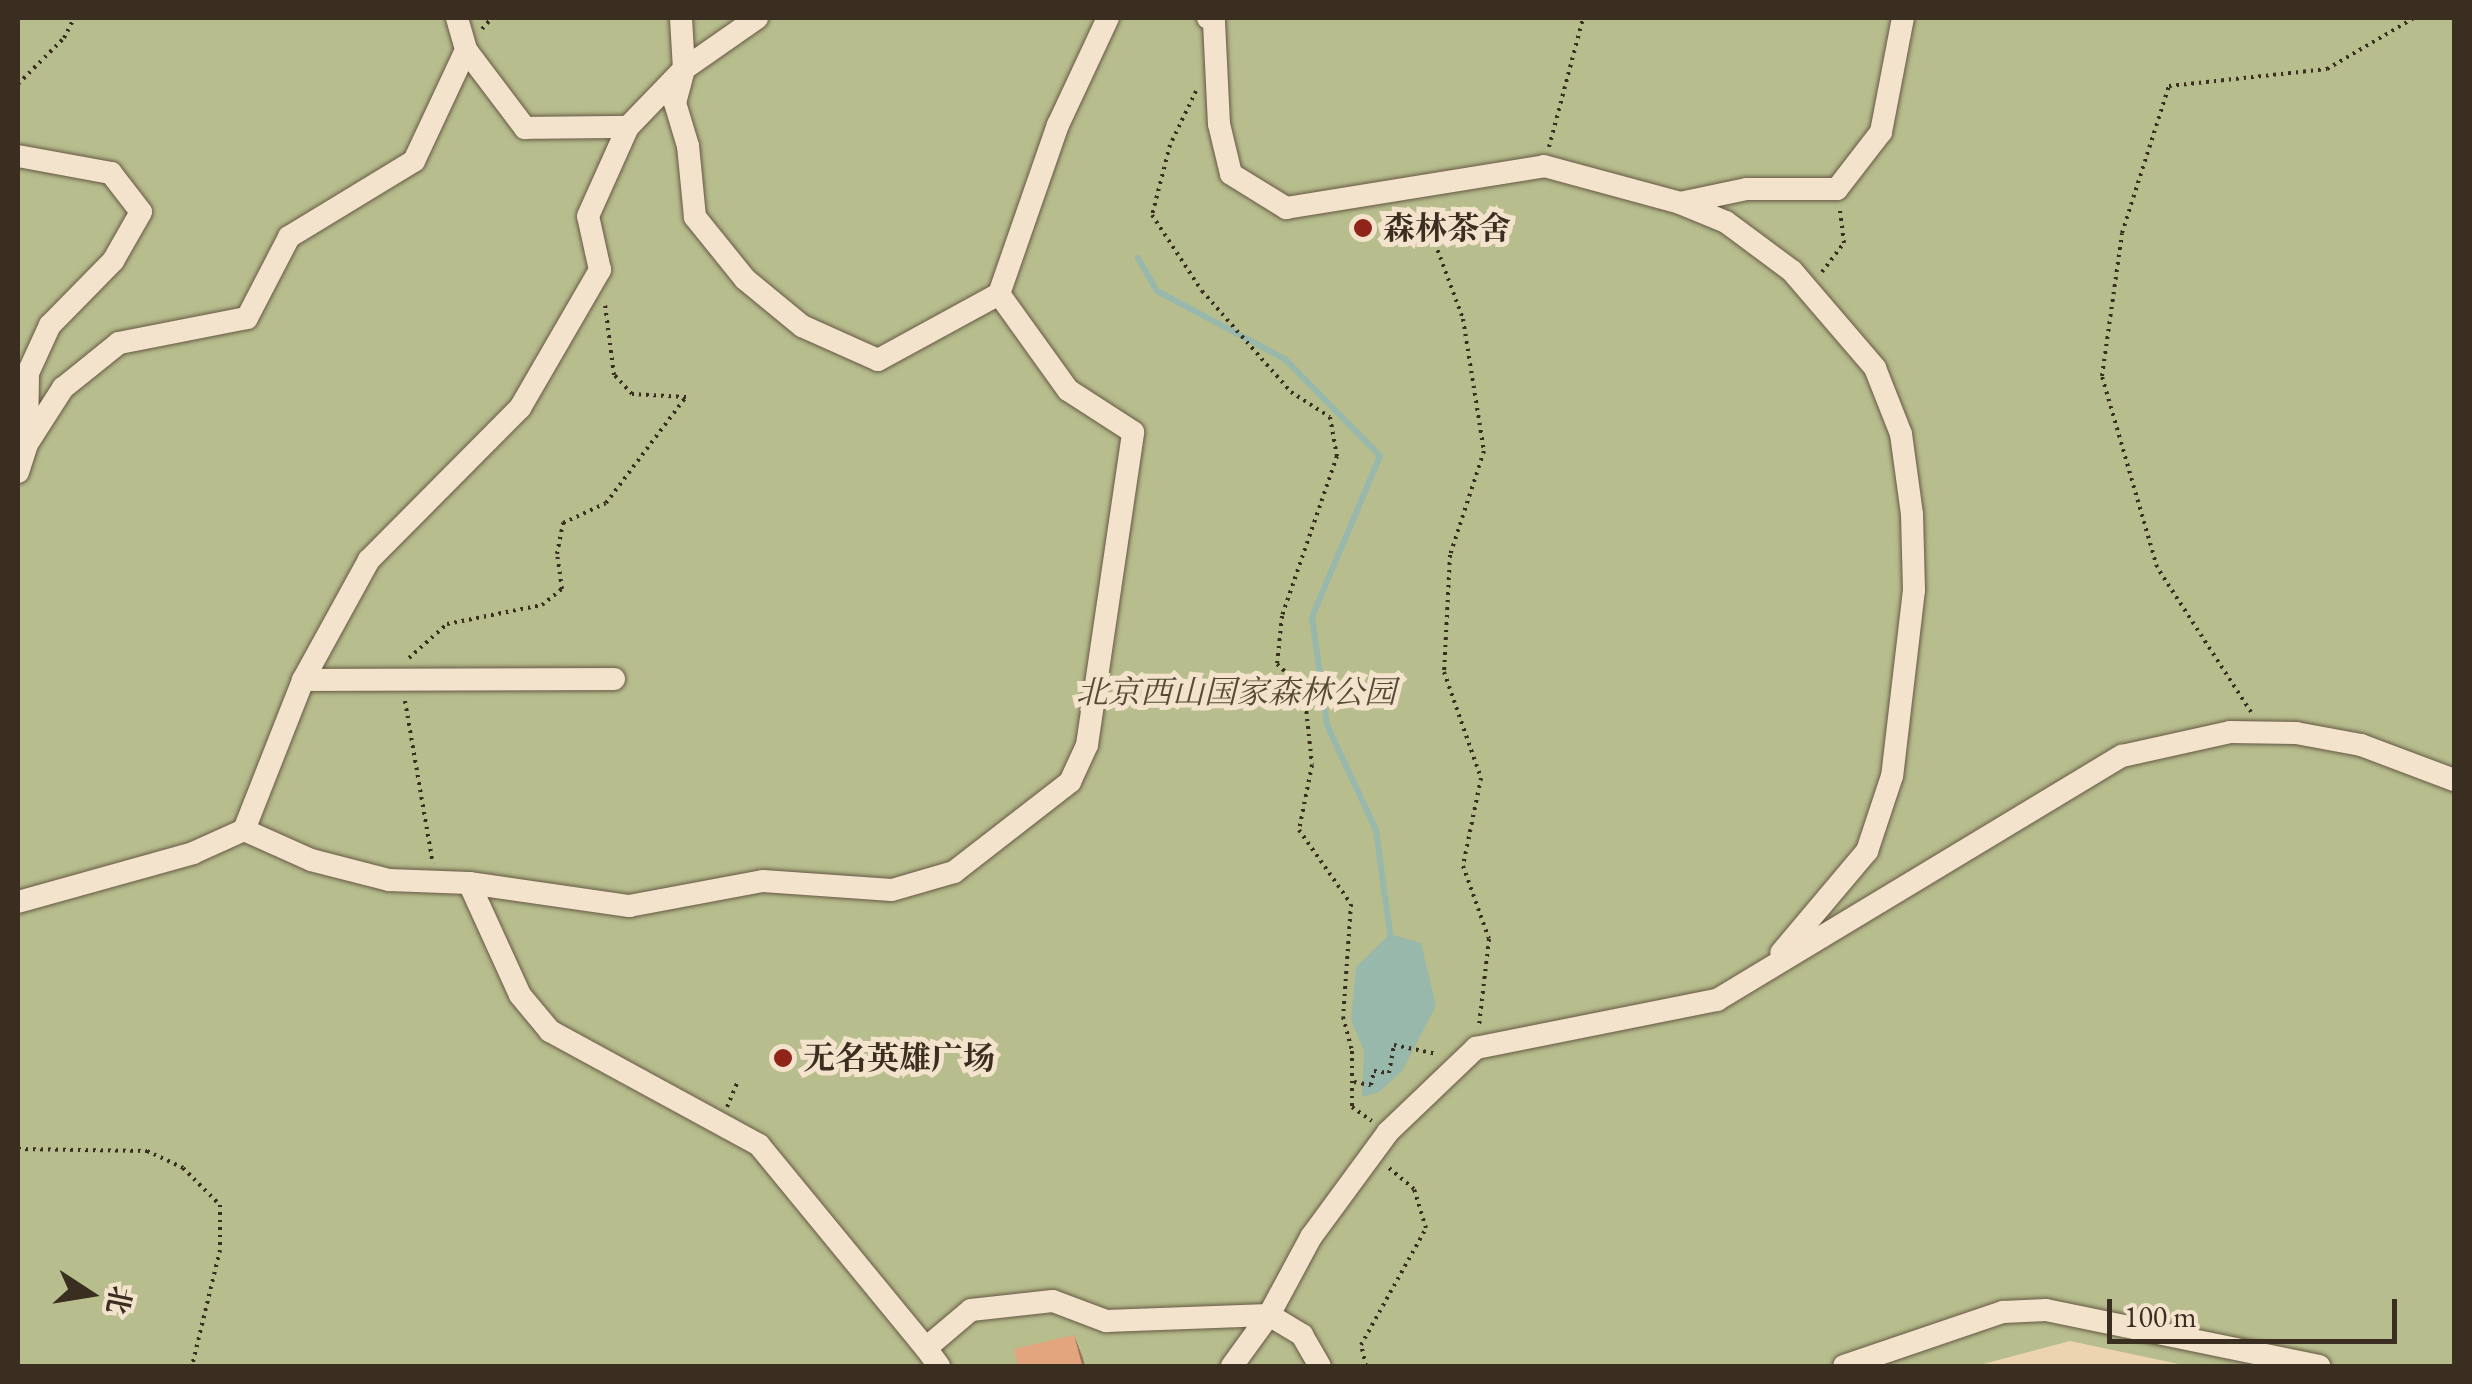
<!DOCTYPE html>
<html>
<head>
<meta charset="utf-8">
<style>
	body { margin:0 }
	#map { position:relative; width:2472px; height:1384px; overflow:hidden; background:#ecd4b1; font-family:"EB Garamond","Noto Serif SC",serif }
	div>[style] { position:absolute }
	.green>* { inset:0; background:#b7bd8d }
	.water>* { inset:0; background:#99b8ac }
	.stream>* { height:6px; margin:-3px; padding:0 3px; transform-origin:3px; border-radius:3px; background:#99b8ac }
	.path>* { height:4px; margin-top:-2px; transform-origin:0; background:repeating-linear-gradient(90deg,#3a2e20 0 2.5px,transparent 0 7.5px) }
	.roads { filter:drop-shadow(0 0 2px #665844) drop-shadow(0 0 2px #665844) }
	.minor>* { height:22px; margin:-11px; padding:0 11px; transform-origin:11px; border-radius:11px; background:#f3e3cc }
	.shaded-wall>* { inset:0; background:#9e7458 }
	.building>* { inset:0; background:#e2a57d }
	.dots>* { width:28px; height:28px; translate:-50% -50%; box-sizing:border-box; border:5px solid #f3e3cc; border-radius:50% }
	span { translate:-50% -50%; white-space:nowrap; text-align:center; line-height:1.15; -webkit-text-stroke:10px #f3e3cc; paint-order:stroke }
	.poi-label { font-size:32px; color:#3a2e20; font-weight:700 }
	.left { translate:0 -50%; text-align:left }
	.park-label { font-size:32px; color:#534b36; font-style:italic }
	.frame { position:absolute; inset:0; border:20px solid #3a2e20; pointer-events:none }
	.north { position:absolute; left:40px; top:1244px; width:100px; height:100px; -webkit-text-stroke:8px #f3e3cc; paint-order:stroke; rotate:102deg; font-size:28px; font-weight:700; line-height:40px; text-align:center; color:#3a2e20 }
	.north::after { content:''; display:block; margin:auto; width:35px; height:45px; background:#3a2e20; clip-path:polygon(50% 0,100% 100%,50% 72%,0 100%) }
	.scale { position:absolute; left:2107px; top:1299px; width:290px; height:45px; box-sizing:border-box; border:5px solid #3a2e20; border-top:0; padding-left:12px; font-size:30px; line-height:35px; white-space:nowrap; color:#3a2e20; -webkit-text-stroke:8px #f3e3cc; paint-order:stroke }
</style>
</head>
<body>
<div id="map">
	<div class="green">
		<i style="clip-path:polygon(18px 18px,2454px 18px,2454px 1366px,2188px 1366px,2070px 1341px,1976px 1366px,18px 1366px)"></i>
	</div>
	<div class="water">
		<i style="clip-path:polygon(1390px 934px,1421px 943px,1436px 1006px,1402px 1071px,1379px 1092px,1362px 1097px,1364px 1051px,1351px 1020px,1356px 967px)"></i>
	</div>
	<div class="stream">
		<i style="left:1138px;top:258px;width:38px;rotate:60deg"></i>
		<i style="left:1157px;top:291px;width:145px;rotate:28deg"></i>
		<i style="left:1285px;top:359px;width:136px;rotate:45.6deg"></i>
		<i style="left:1380px;top:456px;width:175px;rotate:112.9deg"></i>
		<i style="left:1312px;top:617px;width:109px;rotate:82.1deg"></i>
		<i style="left:1327px;top:725px;width:116px;rotate:65deg"></i>
		<i style="left:1376px;top:830px;width:105px;rotate:82.3deg"></i>
	</div>
	<div class="path">
		<i style="left:482px;top:29px;width:15px;rotate:-48deg"></i>
		<i style="left:18px;top:84px;width:65px;rotate:-45deg"></i>
		<i style="left:64px;top:38px;width:22px;rotate:-63deg"></i>
		<i style="left:1196px;top:91px;width:60px;rotate:115.7deg"></i>
		<i style="left:1170px;top:145px;width:72px;rotate:104.4deg"></i>
		<i style="left:1152px;top:215px;width:91px;rotate:56.7deg"></i>
		<i style="left:1202px;top:291px;width:135px;rotate:48.6deg"></i>
		<i style="left:1291px;top:392px;width:46px;rotate:32.7deg"></i>
		<i style="left:1330px;top:417px;width:40px;rotate:80deg"></i>
		<i style="left:1337px;top:456px;width:169px;rotate:109deg"></i>
		<i style="left:1282px;top:616px;width:48px;rotate:95.9deg"></i>
		<i style="left:1277px;top:664px;width:37px;rotate:43deg"></i>
		<i style="left:1304px;top:689px;width:76px;rotate:84deg"></i>
		<i style="left:1312px;top:765px;width:66px;rotate:101.3deg"></i>
		<i style="left:1299px;top:830px;width:90px;rotate:54.9deg"></i>
		<i style="left:1351px;top:904px;width:113px;rotate:94deg"></i>
		<i style="left:1343px;top:1017px;width:35px;rotate:75deg"></i>
		<i style="left:1352px;top:1051px;width:56px;rotate:90deg"></i>
		<i style="left:1352px;top:1107px;width:24px;rotate:35deg"></i>
		<i style="left:1549px;top:147px;width:133px;rotate:-75.2deg"></i>
		<i style="left:1422px;top:208px;width:118px;rotate:69.7deg"></i>
		<i style="left:1463px;top:319px;width:134px;rotate:81deg"></i>
		<i style="left:1484px;top:451px;width:109px;rotate:108.1deg"></i>
		<i style="left:1450px;top:555px;width:117px;rotate:92.9deg"></i>
		<i style="left:1444px;top:672px;width:112px;rotate:70.8deg"></i>
		<i style="left:1481px;top:778px;width:90px;rotate:101.6deg"></i>
		<i style="left:1463px;top:866px;width:77px;rotate:70.4deg"></i>
		<i style="left:1489px;top:939px;width:88px;rotate:96.6deg"></i>
		<i style="left:1822px;top:272px;width:36px;rotate:-53deg"></i>
		<i style="left:1844px;top:243px;width:34px;rotate:-97deg"></i>
		<i style="left:409px;top:658px;width:51px;rotate:-41.8deg"></i>
		<i style="left:447px;top:624px;width:97px;rotate:-11.3deg"></i>
		<i style="left:542px;top:605px;width:26px;rotate:-39deg"></i>
		<i style="left:562px;top:589px;width:35px;rotate:-98deg"></i>
		<i style="left:557px;top:554px;width:32px;rotate:-79deg"></i>
		<i style="left:563px;top:523px;width:47px;rotate:-24.9deg"></i>
		<i style="left:606px;top:503px;width:133px;rotate:-53deg"></i>
		<i style="left:686px;top:397px;width:54px;rotate:-176.8deg"></i>
		<i style="left:632px;top:394px;width:26px;rotate:-133deg"></i>
		<i style="left:614px;top:375px;width:71px;rotate:-97.3deg"></i>
		<i style="left:405px;top:701px;width:165px;rotate:80.3deg"></i>
		<i style="left:2251px;top:712px;width:173px;rotate:-123deg"></i>
		<i style="left:2157px;top:567px;width:199px;rotate:-106.1deg"></i>
		<i style="left:2102px;top:376px;width:144px;rotate:-82deg"></i>
		<i style="left:2122px;top:233px;width:154px;rotate:-72.3deg"></i>
		<i style="left:2169px;top:86px;width:159px;rotate:-6.1deg"></i>
		<i style="left:2327px;top:69px;width:101px;rotate:-30.4deg"></i>
		<i style="left:1354px;top:1082px;width:17px;rotate:10deg"></i>
		<i style="left:1371px;top:1085px;width:14px;rotate:-78deg"></i>
		<i style="left:1374px;top:1071px;width:15px;rotate:8deg"></i>
		<i style="left:1389px;top:1073px;width:28px;rotate:-80deg"></i>
		<i style="left:1394px;top:1045px;width:44px;rotate:11.8deg"></i>
		<i style="left:727px;top:1107px;width:26px;rotate:-67deg"></i>
		<i style="left:18px;top:1149px;width:129px;rotate:0.9deg"></i>
		<i style="left:147px;top:1151px;width:40px;rotate:25deg"></i>
		<i style="left:183px;top:1168px;width:52px;rotate:45deg"></i>
		<i style="left:220px;top:1205px;width:45px;rotate:90deg"></i>
		<i style="left:220px;top:1250px;width:119px;rotate:103.6deg"></i>
		<i style="left:1366px;top:1366px;width:22px;rotate:-103deg"></i>
		<i style="left:1361px;top:1345px;width:134px;rotate:-60.9deg"></i>
		<i style="left:1426px;top:1228px;width:41px;rotate:-107.1deg"></i>
		<i style="left:1414px;top:1189px;width:34px;rotate:-140deg"></i>
	</div>
	<div class="roads">
		<div class="minor">
			<i style="left:457px;top:18px;width:33px;rotate:74deg"></i>
			<i style="left:1208px;top:18px;width:7px;rotate:34deg"></i>
			<i style="left:1214px;top:22px;width:102px;rotate:87.2deg"></i>
			<i style="left:1219px;top:124px;width:51px;rotate:76.5deg"></i>
			<i style="left:1231px;top:174px;width:65px;rotate:31.7deg"></i>
			<i style="left:1286px;top:208px;width:261px;rotate:-9.2deg"></i>
			<i style="left:1544px;top:166px;width:141px;rotate:15.2deg"></i>
			<i style="left:1680px;top:203px;width:50px;rotate:22.4deg"></i>
			<i style="left:1726px;top:222px;width:82px;rotate:36.6deg"></i>
			<i style="left:1792px;top:271px;width:128px;rotate:49.4deg"></i>
			<i style="left:1875px;top:368px;width:71px;rotate:68.5deg"></i>
			<i style="left:1901px;top:434px;width:81px;rotate:82.2deg"></i>
			<i style="left:1912px;top:514px;width:76px;rotate:88.5deg"></i>
			<i style="left:1914px;top:590px;width:187px;rotate:96.7deg"></i>
			<i style="left:1892px;top:776px;width:79px;rotate:108.4deg"></i>
			<i style="left:1867px;top:851px;width:133px;rotate:130.1deg"></i>
			<i style="left:18px;top:156px;width:95px;rotate:10.4deg"></i>
			<i style="left:111px;top:173px;width:49px;rotate:52.4deg"></i>
			<i style="left:141px;top:212px;width:56px;rotate:119.7deg"></i>
			<i style="left:113px;top:261px;width:90px;rotate:134.5deg"></i>
			<i style="left:50px;top:325px;width:53px;rotate:114.6deg"></i>
			<i style="left:28px;top:373px;width:68px;rotate:90.8deg"></i>
			<i style="left:1680px;top:203px;width:68px;rotate:-11.8deg"></i>
			<i style="left:1747px;top:189px;width:90px"></i>
			<i style="left:1837px;top:189px;width:72px;rotate:-52.3deg"></i>
			<i style="left:1881px;top:132px;width:116px;rotate:-79.1deg"></i>
			<i style="left:999px;top:294px;width:179px;rotate:-70.8deg"></i>
			<i style="left:1058px;top:125px;width:118px;rotate:-65deg"></i>
			<i style="left:18px;top:472px;width:29px;rotate:-72deg"></i>
			<i style="left:27px;top:444px;width:67px;rotate:-57.3deg"></i>
			<i style="left:63px;top:388px;width:72px;rotate:-38.8deg"></i>
			<i style="left:119px;top:343px;width:130px;rotate:-11.1deg"></i>
			<i style="left:247px;top:318px;width:91px;rotate:-62.6deg"></i>
			<i style="left:289px;top:237px;width:146px;rotate:-31.3deg"></i>
			<i style="left:414px;top:161px;width:123px;rotate:-64.9deg"></i>
			<i style="left:466px;top:50px;width:98px;rotate:52.9deg"></i>
			<i style="left:525px;top:128px;width:103px;rotate:-0.6deg"></i>
			<i style="left:303px;top:680px;width:311px;rotate:-0.2deg"></i>
			<i style="left:244px;top:830px;width:73px;rotate:24.1deg"></i>
			<i style="left:311px;top:860px;width:81px;rotate:14.4deg"></i>
			<i style="left:389px;top:880px;width:80px;rotate:2.1deg"></i>
			<i style="left:469px;top:883px;width:162px;rotate:8.2deg"></i>
			<i style="left:629px;top:906px;width:136px;rotate:-10.6deg"></i>
			<i style="left:763px;top:881px;width:129px;rotate:4deg"></i>
			<i style="left:892px;top:890px;width:65px;rotate:-16.2deg"></i>
			<i style="left:954px;top:872px;width:147px;rotate:-37.8deg"></i>
			<i style="left:1070px;top:782px;width:41px;rotate:-65.3deg"></i>
			<i style="left:1087px;top:745px;width:316px;rotate:-81.6deg"></i>
			<i style="left:1133px;top:432px;width:77px;rotate:-147.1deg"></i>
			<i style="left:1068px;top:390px;width:118px;rotate:-125.7deg"></i>
			<i style="left:999px;top:294px;width:138px;rotate:151.4deg"></i>
			<i style="left:878px;top:360px;width:83px;rotate:-155.9deg"></i>
			<i style="left:802px;top:326px;width:74px;rotate:-140.5deg"></i>
			<i style="left:745px;top:279px;width:80px;rotate:-128.9deg"></i>
			<i style="left:695px;top:217px;width:71px;rotate:-95.6deg"></i>
			<i style="left:688px;top:146px;width:45px;rotate:-106.8deg"></i>
			<i style="left:675px;top:103px;width:35px;rotate:-75deg"></i>
			<i style="left:684px;top:69px;width:51px;rotate:-93.4deg"></i>
			<i style="left:469px;top:883px;width:123px;rotate:65.5deg"></i>
			<i style="left:520px;top:995px;width:47px;rotate:50.2deg"></i>
			<i style="left:550px;top:1031px;width:238px;rotate:28.6deg"></i>
			<i style="left:759px;top:1145px;width:263px;rotate:50.6deg"></i>
			<i style="left:18px;top:902px;width:182px;rotate:-15.6deg"></i>
			<i style="left:193px;top:853px;width:56px;rotate:-24.3deg"></i>
			<i style="left:244px;top:830px;width:161px;rotate:-68.5deg"></i>
			<i style="left:303px;top:680px;width:137px;rotate:-61.2deg"></i>
			<i style="left:369px;top:560px;width:214px;rotate:-45.2deg"></i>
			<i style="left:520px;top:408px;width:160px;rotate:-59.9deg"></i>
			<i style="left:600px;top:270px;width:55px;rotate:-102.5deg"></i>
			<i style="left:588px;top:216px;width:98px;rotate:-65.8deg"></i>
			<i style="left:628px;top:127px;width:81px;rotate:-46deg"></i>
			<i style="left:684px;top:69px;width:89px;rotate:-34.9deg"></i>
			<i style="left:939px;top:1366px;width:22px;rotate:-126deg"></i>
			<i style="left:926px;top:1348px;width:59px;rotate:-40.2deg"></i>
			<i style="left:971px;top:1310px;width:82px;rotate:-6.3deg"></i>
			<i style="left:1053px;top:1301px;width:57px;rotate:20.7deg"></i>
			<i style="left:1106px;top:1321px;width:163px;rotate:-2.1deg"></i>
			<i style="left:1269px;top:1315px;width:89px;rotate:-61.7deg"></i>
			<i style="left:1311px;top:1237px;width:130px;rotate:-53.7deg"></i>
			<i style="left:1388px;top:1132px;width:122px;rotate:-43.7deg"></i>
			<i style="left:1476px;top:1048px;width:246px;rotate:-11.3deg"></i>
			<i style="left:1717px;top:1000px;width:473px;rotate:-31.1deg"></i>
			<i style="left:2122px;top:756px;width:111px;rotate:-12.5deg"></i>
			<i style="left:2230px;top:732px;width:66px;rotate:0.9deg"></i>
			<i style="left:2296px;top:733px;width:66px;rotate:10.5deg"></i>
			<i style="left:2361px;top:745px;width:99px;rotate:20.6deg"></i>
			<i style="left:1232px;top:1366px;width:63px;rotate:-54deg"></i>
			<i style="left:1269px;top:1315px;width:39px;rotate:31deg"></i>
			<i style="left:1302px;top:1335px;width:36px;rotate:60deg"></i>
			<i style="left:1844px;top:1366px;width:168px;rotate:-18.8deg"></i>
			<i style="left:2003px;top:1312px;width:43px;rotate:-2.7deg"></i>
			<i style="left:2046px;top:1310px;width:279px;rotate:11.6deg"></i>
		</div>
	</div>
	<div class="shaded-wall">
		<i style="clip-path:polygon(1074px 1335px,1083px 1358px,1085px 1366px,1082px 1366px)"></i>
	</div>
	<div class="building">
		<i style="clip-path:polygon(1074px 1335px,1082px 1366px,1018px 1366px,1014px 1349px)"></i>
	</div>
	<div class="dots">
		<i style="left:1363px;top:228px;background:#8f2418"></i>
		<i style="left:783px;top:1058px;background:#8f2418"></i>
	</div>
	<div class="poi-label">
		<span class="left" style="left:1383px;top:228px">森林茶舍</span>
		<span class="left" style="left:803px;top:1058px">无名英雄广场</span>
	</div>
	<div class="park-label">
		<span style="left:1236px;top:692px">北京西山国家森林公园</span>
	</div>
	<div class="frame"></div>
	<div class="north">北</div>
	<div class="scale">100 m</div>
</div>
</body>
</html>
